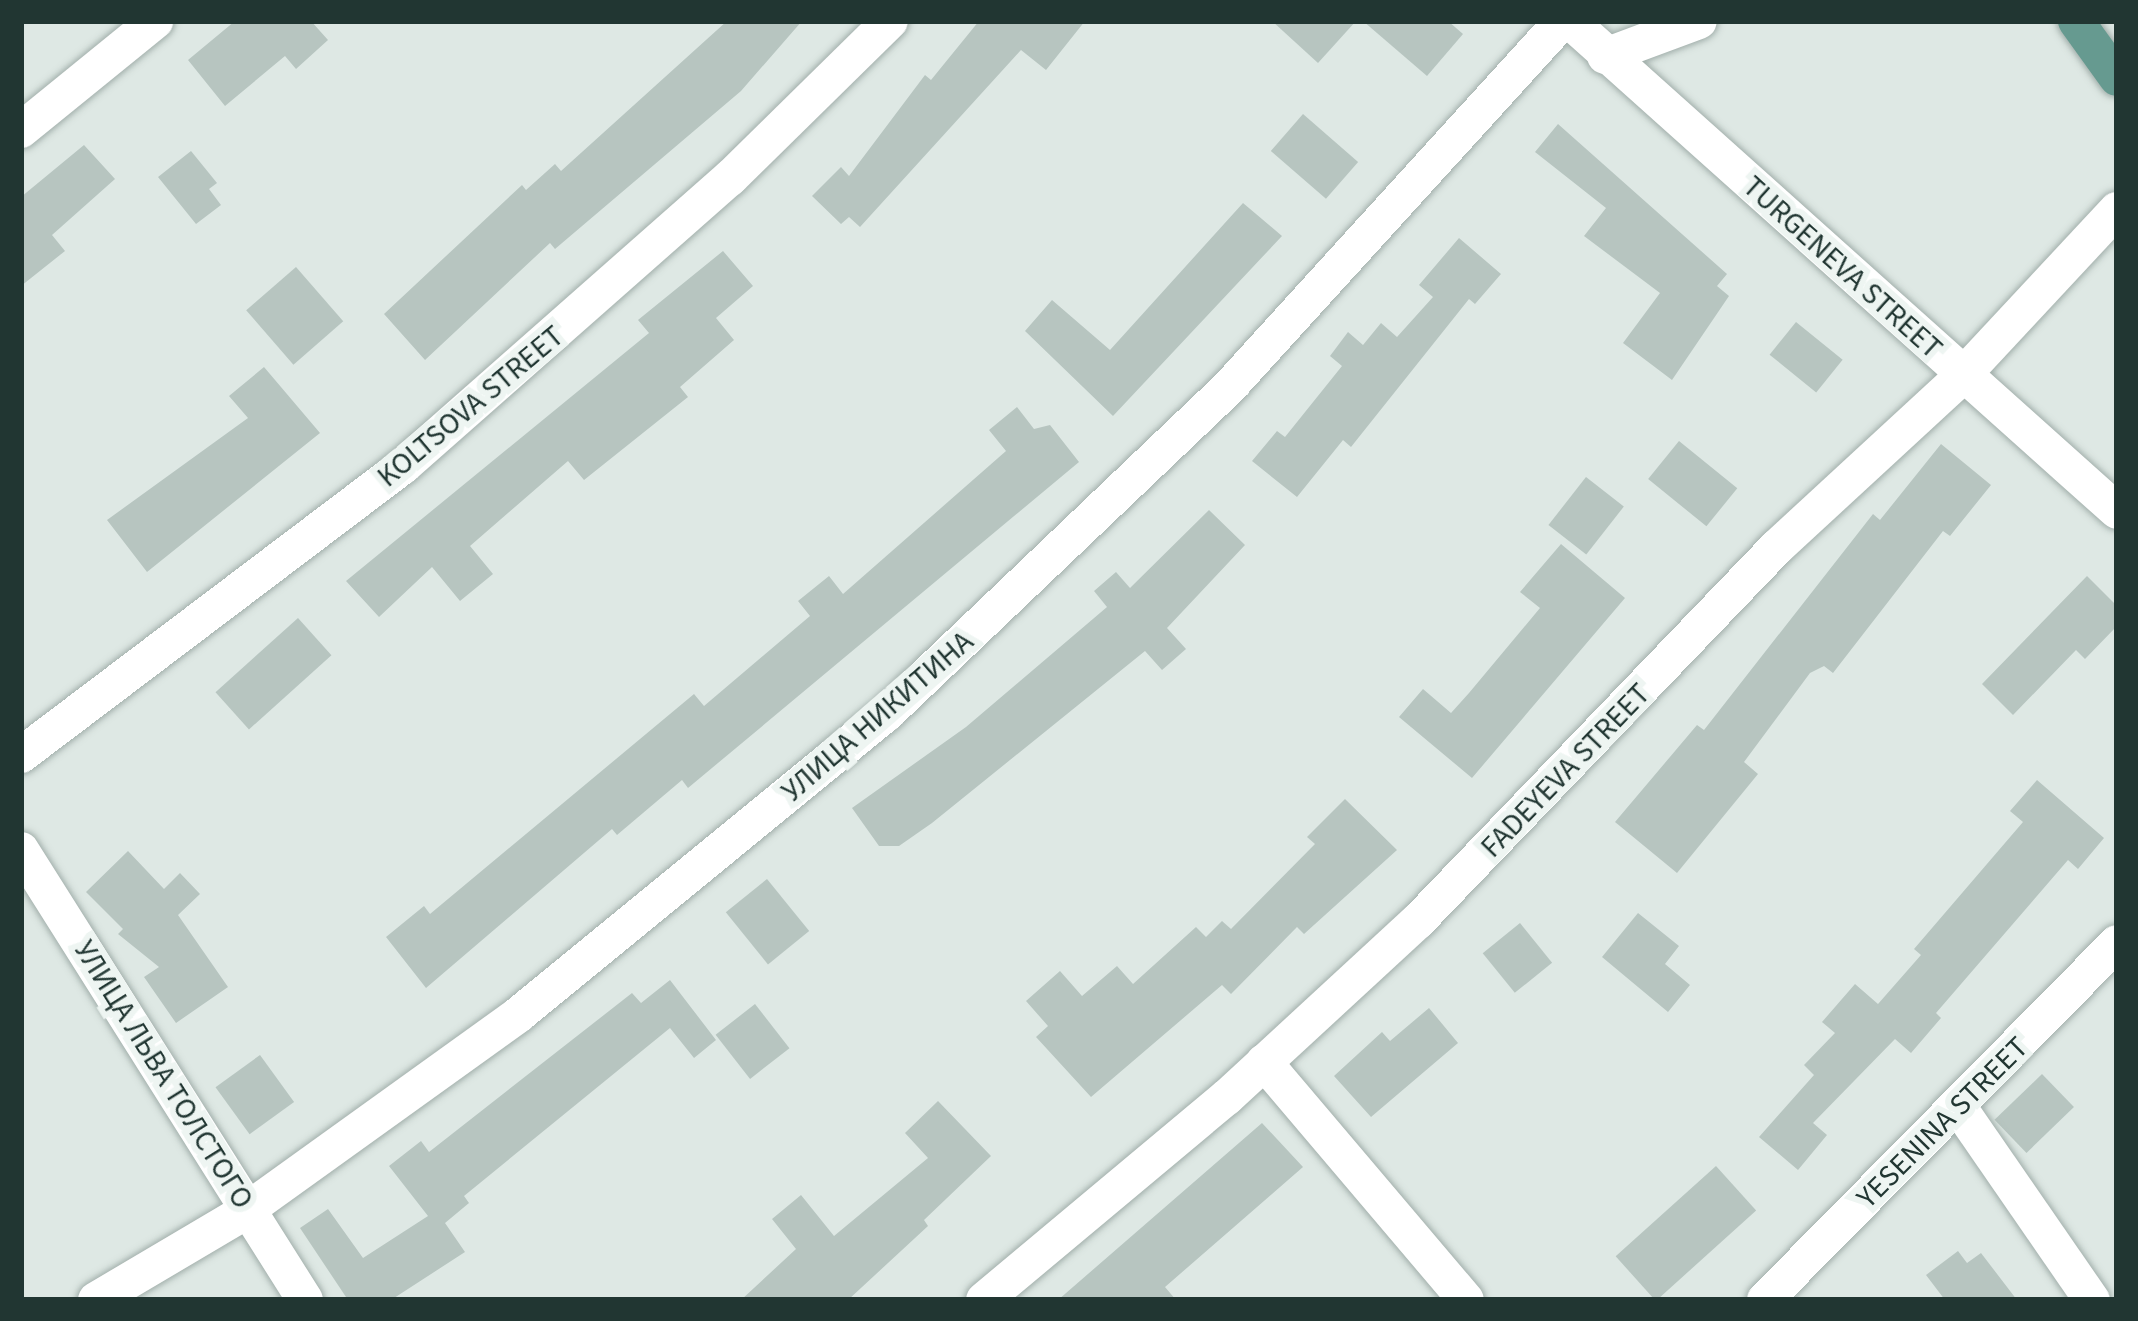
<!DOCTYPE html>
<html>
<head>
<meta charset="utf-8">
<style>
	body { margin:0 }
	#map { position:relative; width:2138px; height:1321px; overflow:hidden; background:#dee8e4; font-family:"Source Sans 3",sans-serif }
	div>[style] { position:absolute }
	.building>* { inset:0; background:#b7c5c0; transform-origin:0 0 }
	.roads { filter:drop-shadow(0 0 3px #a2afab) drop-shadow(0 0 3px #a2afab) }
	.minor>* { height:36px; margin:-18px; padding:0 18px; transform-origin:18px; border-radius:18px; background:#fff }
	.primary>* { height:36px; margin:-18px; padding:0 18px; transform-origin:18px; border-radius:18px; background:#669a90 }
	span { translate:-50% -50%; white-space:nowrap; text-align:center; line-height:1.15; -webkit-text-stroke:12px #eef5f2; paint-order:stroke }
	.street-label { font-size:30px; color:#213632 }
	.frame { position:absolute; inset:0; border:24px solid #213632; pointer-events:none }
</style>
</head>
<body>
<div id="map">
	<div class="building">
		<i style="clip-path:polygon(235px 21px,311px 21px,328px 40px,296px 69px,285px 56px,225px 106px,188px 60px)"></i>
		<i style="clip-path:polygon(727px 21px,802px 21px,741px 91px,555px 249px,550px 243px,425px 360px,384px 314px,522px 185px,526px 190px,555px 164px,561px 171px)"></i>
		<i style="clip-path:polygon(979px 21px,1085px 21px,1046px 70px,1021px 50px,860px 227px,849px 217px,841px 224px,812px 196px,841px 167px,849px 176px,925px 75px,931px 80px)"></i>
		<i style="clip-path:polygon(1272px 21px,1356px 21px,1318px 63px)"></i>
		<i style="clip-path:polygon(1363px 21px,1448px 21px,1463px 34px,1427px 76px)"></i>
		<i style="left:1303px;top:114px;width:73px;height:49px;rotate:41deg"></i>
		<i style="clip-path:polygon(1558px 124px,1727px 274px,1717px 286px,1729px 296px,1672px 380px,1623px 343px,1660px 293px,1584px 236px,1606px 208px,1535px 152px)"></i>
		<i style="clip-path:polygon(84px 145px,115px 179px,52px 235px,65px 251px,21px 286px,21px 197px)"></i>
		<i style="clip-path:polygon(191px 151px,217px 183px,209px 189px,221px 205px,196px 224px,158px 177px)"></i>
		<i style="clip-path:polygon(1243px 203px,1282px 236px,1113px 416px,1025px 331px,1052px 300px,1110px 350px)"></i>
		<i style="clip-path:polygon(1459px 238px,1501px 274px,1475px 304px,1469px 299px,1351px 447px,1343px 440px,1297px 497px,1252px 461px,1277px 431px,1285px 437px,1342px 366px,1330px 356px,1348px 332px,1363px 345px,1381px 323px,1397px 337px,1433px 297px,1419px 285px)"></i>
		<i style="clip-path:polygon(723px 251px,753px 286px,716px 318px,734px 340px,680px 387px,688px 397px,584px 480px,568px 461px,470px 546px,493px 574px,460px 601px,432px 567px,379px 617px,346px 581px,649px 333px,638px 320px)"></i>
		<i style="left:296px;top:267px;width:72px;height:66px;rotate:49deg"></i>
		<i style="left:1796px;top:322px;width:60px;height:42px;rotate:39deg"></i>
		<i style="clip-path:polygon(264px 367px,320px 433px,147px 572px,107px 520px,248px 418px,229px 396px)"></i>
		<i style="clip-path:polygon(1017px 407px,1034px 429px,1050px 425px,1079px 462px,688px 788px,682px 780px,617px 835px,612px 829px,426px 988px,386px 937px,424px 906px,430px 914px,694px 694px,704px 706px,810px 616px,798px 601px,829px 576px,843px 594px,1006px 451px,989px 430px)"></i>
		<i style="left:1679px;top:441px;width:75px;height:49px;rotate:39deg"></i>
		<i style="clip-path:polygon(1941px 444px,1991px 485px,1950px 536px,1943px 531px,1833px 673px,1824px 666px,1810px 673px,1744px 762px,1758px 774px,1677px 873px,1615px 822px,1697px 725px,1704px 730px,1873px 514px,1880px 520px)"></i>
		<i style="left:1586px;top:477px;width:48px;height:61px;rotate:38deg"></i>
		<i style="clip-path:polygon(1209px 510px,1245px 545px,1167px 628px,1186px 649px,1162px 670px,1145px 651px,932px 823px,899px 846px,879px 846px,852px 808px,966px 727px,1107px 607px,1094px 591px,1116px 572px,1130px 588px)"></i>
		<i style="clip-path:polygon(1561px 544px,1625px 598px,1472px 778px,1399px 717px,1423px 689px,1451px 713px,1469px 693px,1540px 608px,1520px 592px)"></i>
		<i style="clip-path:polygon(2087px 576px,2117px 606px,2117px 626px,2085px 659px,2076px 650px,2013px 715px,1982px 684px)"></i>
		<i style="left:298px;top:618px;width:50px;height:111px;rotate:48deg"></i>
		<i style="clip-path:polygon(2037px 780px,2104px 838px,2078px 869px,2068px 860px,1936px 1013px,1941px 1018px,1911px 1053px,1895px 1039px,1813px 1123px,1827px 1135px,1798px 1170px,1759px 1137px,1814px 1075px,1804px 1065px,1835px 1033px,1822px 1022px,1855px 984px,1878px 1004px,1921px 955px,1914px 949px,2023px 822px,2010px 811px)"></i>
		<i style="clip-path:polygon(1345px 799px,1397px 850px,1304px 934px,1297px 927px,1231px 994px,1222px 985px,1091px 1097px,1036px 1037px,1048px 1026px,1026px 1001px,1060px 971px,1082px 996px,1117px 966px,1133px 984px,1196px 927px,1206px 937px,1222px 921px,1231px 929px,1315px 844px,1307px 837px)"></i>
		<i style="clip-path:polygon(128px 851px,164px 889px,180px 873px,200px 894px,178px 915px,228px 987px,176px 1023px,144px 977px,159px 967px,118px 934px,123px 929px,86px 892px)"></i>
		<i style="left:767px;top:879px;width:67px;height:53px;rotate:51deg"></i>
		<i style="clip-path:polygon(1638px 913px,1679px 946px,1665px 964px,1690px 985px,1668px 1012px,1602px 957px)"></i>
		<i style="left:1520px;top:923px;width:51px;height:48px;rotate:51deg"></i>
		<i style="clip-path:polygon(670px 980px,716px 1040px,694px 1058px,670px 1028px,464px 1196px,469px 1203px,445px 1223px,465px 1252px,391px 1300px,348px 1300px,300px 1228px,328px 1209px,363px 1258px,428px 1216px,389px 1166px,421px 1141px,429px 1152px,632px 993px,641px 1003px)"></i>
		<i style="left:755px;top:1004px;width:56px;height:50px;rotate:52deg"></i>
		<i style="clip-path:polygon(1429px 1008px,1458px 1043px,1371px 1117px,1334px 1076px,1382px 1032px,1390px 1041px)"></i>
		<i style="left:260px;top:1055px;width:58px;height:55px;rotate:54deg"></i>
		<i style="left:2042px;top:1074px;width:46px;height:66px;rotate:46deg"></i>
		<i style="clip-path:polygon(938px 1101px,991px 1156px,924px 1220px,928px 1226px,848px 1300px,741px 1300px,796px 1249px,772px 1219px,801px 1195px,834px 1236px,928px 1158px,905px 1133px)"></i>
		<i style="clip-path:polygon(1262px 1123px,1303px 1167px,1165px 1287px,1176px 1300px,1058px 1300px)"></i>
		<i style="left:1716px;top:1166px;width:60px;height:135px;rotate:48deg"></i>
		<i style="clip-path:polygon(1958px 1251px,1967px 1263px,1981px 1253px,2017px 1300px,1945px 1300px,1926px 1275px)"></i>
	</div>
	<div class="roads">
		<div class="minor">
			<i style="left:1570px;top:21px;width:734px;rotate:41.85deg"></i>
			<i style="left:1605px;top:56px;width:100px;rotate:-20.4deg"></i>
			<i style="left:21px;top:130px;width:173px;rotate:-39.1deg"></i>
			<i style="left:21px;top:755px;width:479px;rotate:-37.1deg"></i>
			<i style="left:403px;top:466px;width:436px;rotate:-41.4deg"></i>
			<i style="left:730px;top:178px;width:224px;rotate:-44.5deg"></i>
			<i style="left:21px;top:850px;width:532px;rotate:57.74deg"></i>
			<i style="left:1264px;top:1062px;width:312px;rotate:49.7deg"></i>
			<i style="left:1960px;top:1109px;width:232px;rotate:55.4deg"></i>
			<i style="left:96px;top:1300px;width:167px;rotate:-30.6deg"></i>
			<i style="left:240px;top:1215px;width:342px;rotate:-35.7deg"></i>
			<i style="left:518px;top:1015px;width:477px;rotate:-39.3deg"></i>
			<i style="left:887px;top:713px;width:477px;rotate:-43.6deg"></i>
			<i style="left:1232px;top:384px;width:491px;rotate:-47.7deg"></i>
			<i style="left:984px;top:1300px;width:317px;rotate:-39.9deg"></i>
			<i style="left:1227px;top:1097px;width:260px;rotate:-42.7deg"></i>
			<i style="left:1418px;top:921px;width:518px;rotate:-46.17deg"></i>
			<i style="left:1777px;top:547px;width:252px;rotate:-42.7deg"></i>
			<i style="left:1962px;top:376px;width:227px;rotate:-47deg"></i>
			<i style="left:1765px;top:1300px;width:501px;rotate:-45.4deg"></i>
		</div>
		<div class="primary">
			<i style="left:2076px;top:21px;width:70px;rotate:54.3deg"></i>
		</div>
	</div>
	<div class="street-label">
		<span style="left:1842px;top:268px;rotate:42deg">TURGENEVA STREET</span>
		<span style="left:471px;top:407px;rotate:-40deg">KOLTSOVA STREET</span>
		<span style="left:878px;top:717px;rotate:-41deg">УЛИЦА НИКИТИНА</span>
		<span style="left:1566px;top:771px;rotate:-46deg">FADEYEVA STREET</span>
		<span style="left:163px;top:1075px;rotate:58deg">УЛИЦА ЛЬВА ТОЛСТОГО</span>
		<span style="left:1943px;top:1123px;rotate:-45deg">YESENINA STREET</span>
	</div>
	<div class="frame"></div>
</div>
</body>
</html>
